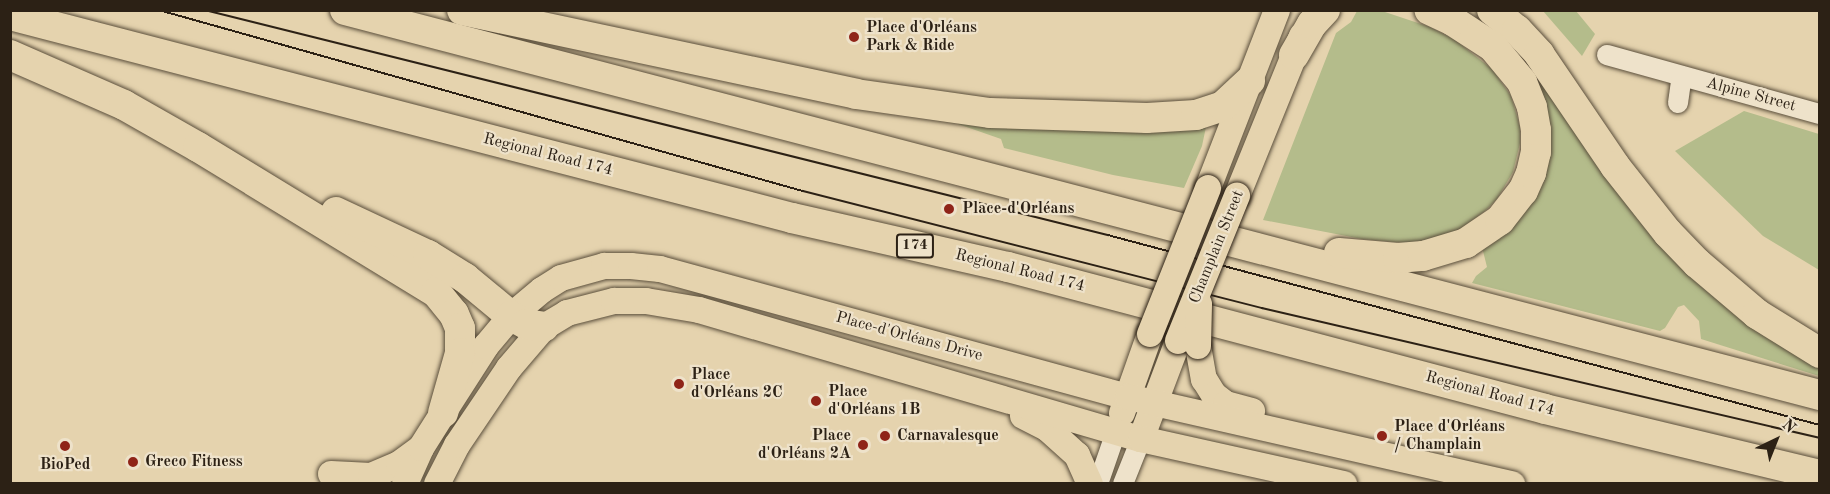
<!DOCTYPE html>
<html>
<head>
<meta charset="utf-8">
<style>
	body { margin:0 }
	#map { position:relative; width:1830px; height:494px; overflow:hidden; background:#e5d3ae; font-family:"Old Standard TT",serif }
	div>[style] { position:absolute }
	.green>* { inset:0; background:#b4bc8b }
	.roads { filter:drop-shadow(0 0 2px #5a4e3b) drop-shadow(0 0 2px #5a4e3b) }
	.minor>* { height:20px; margin:-10px; padding:0 10px; transform-origin:10px; border-radius:10px; background:#eee2ca }
	.major>* { height:26px; margin:-13px; padding:0 13px; transform-origin:13px; border-radius:13px; background:#e5d3ae }
	.highway>* { height:30px; margin:-15px; padding:0 15px; transform-origin:15px; border-radius:15px; background:#e5d3ae }
	.tram>* { height:1.5px; margin:-0.75px; padding:0 0.75px; transform-origin:0.75px; border-radius:0.75px; background:#2c2115 }
	.bridges { filter:drop-shadow(0 0 2px #2c2115) drop-shadow(0 0 2px #2c2115) }
	.major-bridge>* { height:26px; margin:-13px; padding:0 13px; transform-origin:13px; border-radius:13px; background:#e5d3ae }
	.dots>* { width:16px; height:16px; translate:-50% -50%; box-sizing:border-box; border:3px solid #eee2ca; border-radius:50% }
	span { translate:-50% -50%; white-space:nowrap; text-align:center; line-height:1.15; -webkit-text-stroke:4.5px #eee2ca; paint-order:stroke }
	.shield-label span { padding:2px 4px; background:#eee2ca; border:2px solid; border-radius:4px; -webkit-text-stroke-width:0 }
	.shield-label { font-size:15px; color:#2c2115; font-weight:700 }
	.poi-label { font-size:16px; color:#2c2115; font-weight:700 }
	.left { translate:0 -50%; text-align:left }
	.right { translate:-100% -50%; text-align:right }
	.street-label { font-size:16px; color:#2c2115 }
	.frame { position:absolute; inset:0; border:12px solid #2c2115; pointer-events:none }
	.north { position:absolute; left:1746px; top:410px; width:60px; height:60px; -webkit-text-stroke:4px #eee2ca; paint-order:stroke; rotate:43deg; font-size:16px; font-weight:700; line-height:24px; text-align:center; color:#2c2115 }
	.north::after { content:''; display:block; margin:auto; width:21px; height:27px; background:#2c2115; clip-path:polygon(50% 0,100% 100%,50% 72%,0 100%) }
</style>
</head>
<body>
<div id="map">
	<div class="green">
		<i style="clip-path:polygon(1357px 11px,1382px 11px,1430px 27px,1455px 40px,1492px 69px,1511px 96px,1520px 127px,1520px 143px,1513px 172px,1497px 199px,1485px 211px,1455px 233px,1422px 241px,1404px 243px,1362px 239px,1263px 220px,1336px 33px,1351px 22px)"></i>
		<i style="clip-path:polygon(1543px 11px,1576px 11px,1595px 34px,1582px 56px)"></i>
		<i style="clip-path:polygon(1503px 39px,1520px 50px,1582px 138px,1819px 365px,1819px 376px,1701px 339px,1699px 321px,1684px 305px,1678px 307px,1665px 328px,1660px 331px,1472px 283px,1476px 276px,1487px 267px,1482px 247px,1541px 179px)"></i>
		<i style="clip-path:polygon(1744px 111px,1819px 134px,1819px 270px,1763px 236px,1675px 151px)"></i>
		<i style="clip-path:polygon(959px 118px,1206px 127px,1202px 146px,1184px 188px,1113px 175px,1004px 148px,1001px 139px,958px 124px)"></i>
	</div>
	<div class="roads">
		<div class="minor">
			<i style="left:1607px;top:55px;width:221px;rotate:15.5deg"></i>
			<i style="left:1678px;top:103px;width:27px;rotate:-82deg"></i>
			<i style="left:1098px;top:484px;width:55px;rotate:-70.9deg"></i>
			<i style="left:1123px;top:484px;width:48px;rotate:-68.2deg"></i>
		</div>
		<div class="major">
			<i style="left:1208px;top:188px;width:191px;rotate:-68.8deg"></i>
			<i style="left:1237px;top:196px;width:173px;rotate:-67.9deg"></i>
			<i style="left:1198px;top:346px;width:34px;rotate:80deg"></i>
			<i style="left:1204px;top:379px;width:19px;rotate:58deg"></i>
			<i style="left:1214px;top:395px;width:15px;rotate:37deg"></i>
			<i style="left:1226px;top:404px;width:27px;rotate:15deg"></i>
			<i style="left:1122px;top:413px;width:84px;rotate:-70.5deg"></i>
			<i style="left:1023px;top:416px;width:28px;rotate:27deg"></i>
			<i style="left:1048px;top:429px;width:39px;rotate:42deg"></i>
			<i style="left:1077px;top:455px;width:32px;rotate:66deg"></i>
			<i style="left:1141px;top:439px;width:105px;rotate:-69.3deg"></i>
			<i style="left:331px;top:474px;width:40px;rotate:2.9deg"></i>
			<i style="left:371px;top:476px;width:30px;rotate:-23deg"></i>
			<i style="left:399px;top:464px;width:27px;rotate:-36deg"></i>
			<i style="left:405px;top:484px;width:39px;rotate:-66deg"></i>
			<i style="left:421px;top:448px;width:41px;rotate:-57.8deg"></i>
			<i style="left:443px;top:413px;width:80px;rotate:-57.3deg"></i>
			<i style="left:486px;top:346px;width:39px;rotate:-50deg"></i>
			<i style="left:511px;top:316px;width:40px;rotate:-40deg"></i>
			<i style="left:542px;top:290px;width:22px;rotate:-32deg"></i>
			<i style="left:561px;top:278px;width:45px;rotate:-15.6deg"></i>
			<i style="left:604px;top:266px;width:27px"></i>
			<i style="left:631px;top:266px;width:29px;rotate:6deg"></i>
			<i style="left:660px;top:269px;width:485px;rotate:15.3deg"></i>
			<i style="left:1128px;top:397px;width:394px;rotate:12.8deg"></i>
			<i style="left:437px;top:484px;width:44px;rotate:-62.9deg"></i>
			<i style="left:457px;top:445px;width:93px;rotate:-56deg"></i>
			<i style="left:509px;top:368px;width:54px;rotate:-49.5deg"></i>
			<i style="left:544px;top:327px;width:27px;rotate:-31deg"></i>
			<i style="left:567px;top:313px;width:49px;rotate:-14.3deg"></i>
			<i style="left:614px;top:301px;width:32px"></i>
			<i style="left:646px;top:301px;width:54px;rotate:9.6deg"></i>
			<i style="left:699px;top:310px;width:460px;rotate:16.3deg"></i>
			<i style="left:1141px;top:439px;width:208px;rotate:12.5deg"></i>
		</div>
		<div class="highway">
			<i style="left:345px;top:10px;width:1524px;rotate:14.63deg"></i>
			<i style="left:462px;top:10px;width:403px;rotate:12deg"></i>
			<i style="left:856px;top:94px;width:135px;rotate:8.1deg"></i>
			<i style="left:990px;top:113px;width:157px;rotate:1.8deg"></i>
			<i style="left:1147px;top:118px;width:49px;rotate:-3.5deg"></i>
			<i style="left:1196px;top:115px;width:28px;rotate:-18deg"></i>
			<i style="left:1223px;top:106px;width:37px;rotate:-43deg"></i>
			<i style="left:1492px;top:10px;width:32px;rotate:39deg"></i>
			<i style="left:1517px;top:30px;width:33px;rotate:47deg"></i>
			<i style="left:1539px;top:54px;width:135px;rotate:55.8deg"></i>
			<i style="left:1615px;top:166px;width:85px;rotate:51.7deg"></i>
			<i style="left:1668px;top:233px;width:42px;rotate:46deg"></i>
			<i style="left:1697px;top:263px;width:79px;rotate:40.4deg"></i>
			<i style="left:1757px;top:314px;width:74px;rotate:31.8deg"></i>
			<i style="left:10px;top:15px;width:808px;rotate:14.55deg"></i>
			<i style="left:792px;top:218px;width:221px;rotate:12.8deg"></i>
			<i style="left:1008px;top:267px;width:555px;rotate:14.81deg"></i>
			<i style="left:1545px;top:409px;width:283px;rotate:13.5deg"></i>
			<i style="left:10px;top:55px;width:124px;rotate:23.7deg"></i>
			<i style="left:124px;top:105px;width:85px;rotate:29.6deg"></i>
			<i style="left:198px;top:147px;width:279px;rotate:31.4deg"></i>
			<i style="left:436px;top:292px;width:28px;rotate:51deg"></i>
			<i style="left:454px;top:314px;width:15px;rotate:67deg"></i>
			<i style="left:460px;top:328px;width:25px;rotate:90deg"></i>
			<i style="left:460px;top:353px;width:62px;rotate:105.8deg"></i>
			<i style="left:1294px;top:55px;width:36px;rotate:-60deg"></i>
			<i style="left:1312px;top:24px;width:19px;rotate:-47deg"></i>
			<i style="left:336px;top:212px;width:102px;rotate:25.1deg"></i>
			<i style="left:428px;top:255px;width:44px;rotate:31.9deg"></i>
			<i style="left:465px;top:278px;width:60px;rotate:39.6deg"></i>
			<i style="left:511px;top:316px;width:17px;rotate:28deg"></i>
			<i style="left:526px;top:324px;width:18px;rotate:9deg"></i>
			<i style="left:1339px;top:253px;width:59px;rotate:4.8deg"></i>
			<i style="left:1398px;top:258px;width:25px;rotate:-5deg"></i>
			<i style="left:1423px;top:256px;width:45px;rotate:-16.8deg"></i>
			<i style="left:1466px;top:243px;width:41px;rotate:-34.1deg"></i>
			<i style="left:1500px;top:220px;width:37px;rotate:-52deg"></i>
			<i style="left:1523px;top:191px;width:20px;rotate:-66deg"></i>
			<i style="left:1531px;top:173px;width:22px;rotate:-77deg"></i>
			<i style="left:1536px;top:152px;width:22px;rotate:-90deg"></i>
			<i style="left:1536px;top:130px;width:23px;rotate:-100deg"></i>
			<i style="left:1532px;top:107px;width:27px;rotate:-112deg"></i>
			<i style="left:1522px;top:82px;width:45px;rotate:-129.6deg"></i>
			<i style="left:1493px;top:47px;width:48px;rotate:-147deg"></i>
			<i style="left:1453px;top:21px;width:26px;rotate:-155deg"></i>
		</div>
	</div>
	<div class="tram">
		<i style="left:159px;top:10px;width:669px;rotate:15.7deg"></i>
		<i style="left:803px;top:191px;width:474px;rotate:14.3deg"></i>
		<i style="left:1262px;top:308px;width:573px;rotate:13.11deg"></i>
		<i style="left:205px;top:10px;width:931px;rotate:13.99deg"></i>
		<i style="left:1108px;top:235px;width:737px;rotate:14.94deg"></i>
	</div>
	<div class="bridges">
		<div class="major-bridge">
			<i style="left:1150px;top:334px;width:157px;rotate:-68.3deg"></i>
			<i style="left:1178px;top:341px;width:157px;rotate:-67.9deg"></i>
			<i style="left:1198px;top:346px;width:42px;rotate:-88.6deg"></i>
		</div>
	</div>
	<div class="dots">
		<i style="left:854px;top:37px;background:#8f2418"></i>
		<i style="left:949px;top:209px;background:#8f2418"></i>
		<i style="left:679px;top:384px;background:#8f2418"></i>
		<i style="left:816px;top:401px;background:#8f2418"></i>
		<i style="left:885px;top:436px;background:#8f2418"></i>
		<i style="left:1382px;top:436px;background:#8f2418"></i>
		<i style="left:863px;top:445px;background:#8f2418"></i>
		<i style="left:65px;top:446px;background:#8f2418"></i>
		<i style="left:133px;top:462px;background:#8f2418"></i>
	</div>
	<div class="shield-label">
		<span style="left:915px;top:246px">174</span>
	</div>
	<div class="poi-label">
		<span class="left" style="left:866px;top:37px">Place d'Orléans<br>Park &amp; Ride</span>
		<span class="left" style="left:962px;top:209px">Place-d'Orléans</span>
		<span class="left" style="left:691px;top:384px">Place<br>d'Orléans 2C</span>
		<span class="left" style="left:828px;top:401px">Place<br>d'Orléans 1B</span>
		<span class="left" style="left:1394px;top:436px">Place d'Orléans<br>/ Champlain</span>
		<span class="right" style="left:851px;top:445px">Place<br>d'Orléans 2A</span>
		<span class="left" style="left:897px;top:436px">Carnavalesque</span>
		<span class="left" style="left:145px;top:462px">Greco Fitness</span>
		<span style="left:65px;top:465px">BioPed</span>
	</div>
	<div class="street-label">
		<span style="left:1751px;top:95px;rotate:15deg">Alpine Street</span>
		<span style="left:548px;top:155px;rotate:14deg">Regional Road 174</span>
		<span style="left:1217px;top:247px;rotate:-68deg">Champlain Street</span>
		<span style="left:1020px;top:271px;rotate:14deg">Regional Road 174</span>
		<span style="left:909px;top:337px;rotate:15deg">Place-d'Orléans Drive</span>
		<span style="left:1490px;top:394px;rotate:15deg">Regional Road 174</span>
	</div>
	<div class="frame"></div>
	<div class="north">N</div>
</div>
</body>
</html>
